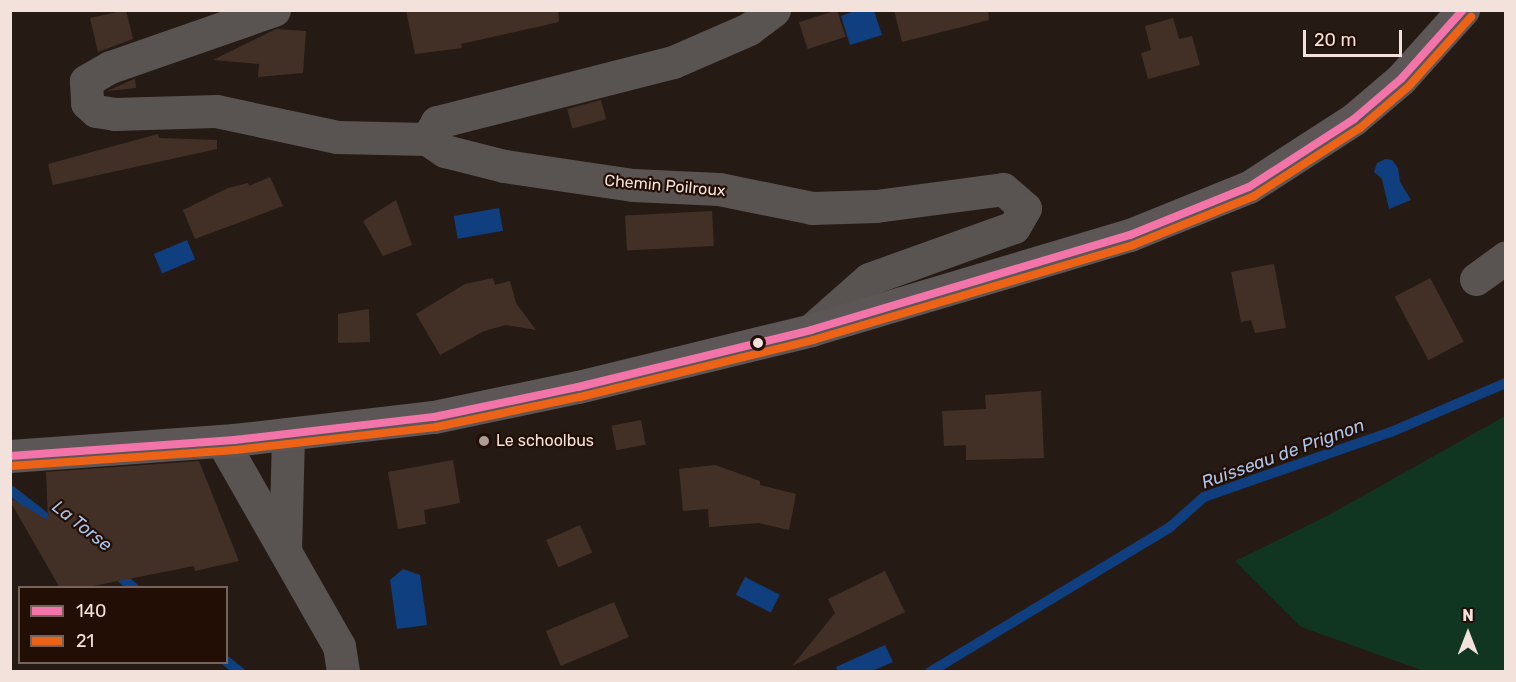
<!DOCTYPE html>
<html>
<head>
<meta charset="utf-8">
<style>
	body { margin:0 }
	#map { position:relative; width:1516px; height:682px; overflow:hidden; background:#261a15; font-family:Rubik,sans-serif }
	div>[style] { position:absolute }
	.green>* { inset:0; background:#103520 }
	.water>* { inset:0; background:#103f7f; transform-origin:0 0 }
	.stream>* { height:10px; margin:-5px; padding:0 5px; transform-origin:5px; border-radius:5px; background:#103f7f }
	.building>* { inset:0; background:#423027; transform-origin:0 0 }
	.street>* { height:33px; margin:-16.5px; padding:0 16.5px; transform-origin:16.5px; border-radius:16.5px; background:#595352 }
	.secondary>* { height:33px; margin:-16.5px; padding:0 16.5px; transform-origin:16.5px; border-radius:16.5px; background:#5c5656 }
	.bus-1>* { height:8px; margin:-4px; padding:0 4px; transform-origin:4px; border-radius:4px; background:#f274a9 }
	.bus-2>* { height:8px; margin:-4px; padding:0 4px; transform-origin:4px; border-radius:4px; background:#ec6317 }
	.dots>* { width:16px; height:16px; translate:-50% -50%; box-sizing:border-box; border:3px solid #230e05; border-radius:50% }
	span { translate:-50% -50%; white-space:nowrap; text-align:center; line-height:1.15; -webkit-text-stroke:4.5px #230e05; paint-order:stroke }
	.street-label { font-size:16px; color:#f2e2db }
	.poi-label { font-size:16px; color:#f2e2db }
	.left { translate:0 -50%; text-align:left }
	.water-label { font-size:18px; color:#a9c4eb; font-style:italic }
	.frame { position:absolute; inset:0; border:12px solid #f2e2db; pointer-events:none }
	.legend { position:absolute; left:18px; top:586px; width:210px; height:78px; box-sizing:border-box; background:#230e05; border:2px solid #76635b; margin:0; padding:8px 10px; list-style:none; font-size:18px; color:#f2e2db }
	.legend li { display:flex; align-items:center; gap:12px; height:30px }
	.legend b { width:30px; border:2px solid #76635b }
	.north { position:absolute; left:1438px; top:604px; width:60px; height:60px; -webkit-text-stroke:4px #230e05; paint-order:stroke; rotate:0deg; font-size:16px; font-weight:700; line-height:24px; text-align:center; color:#f2e2db }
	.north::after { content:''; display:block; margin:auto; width:21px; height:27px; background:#f2e2db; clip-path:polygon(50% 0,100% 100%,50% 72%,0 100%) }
	.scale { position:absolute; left:1303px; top:30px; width:99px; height:27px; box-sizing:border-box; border:3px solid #f2e2db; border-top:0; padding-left:8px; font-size:18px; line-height:21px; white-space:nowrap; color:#f2e2db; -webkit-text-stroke:4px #230e05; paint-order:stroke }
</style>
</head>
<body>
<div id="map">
	<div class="green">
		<i style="clip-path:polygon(1505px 416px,1505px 671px,1424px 671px,1301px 627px,1235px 561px,1327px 516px)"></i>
	</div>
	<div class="water">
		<i style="clip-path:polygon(857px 10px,874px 11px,882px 35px,850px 45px,841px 16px)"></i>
		<i style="clip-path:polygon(1385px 159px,1392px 160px,1398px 168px,1400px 182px,1411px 200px,1389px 209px,1382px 179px,1374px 172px,1377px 163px)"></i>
		<i style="left:499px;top:208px;width:23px;height:46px;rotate:80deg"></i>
		<i style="left:187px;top:240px;width:21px;height:36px;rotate:67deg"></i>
		<i style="clip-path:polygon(403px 569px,420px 575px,427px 625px,397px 629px,390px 580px)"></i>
		<i style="left:745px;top:577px;width:39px;height:20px;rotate:27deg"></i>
		<i style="clip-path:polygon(885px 645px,893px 662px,872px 671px,838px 671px,836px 667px)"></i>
	</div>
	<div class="stream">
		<i style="left:10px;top:490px;width:62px;rotate:37.8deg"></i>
		<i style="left:113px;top:571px;width:27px;rotate:39deg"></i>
		<i style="left:226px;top:661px;width:18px;rotate:38deg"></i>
		<i style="left:930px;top:672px;width:279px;rotate:-31.1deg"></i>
		<i style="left:1169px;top:528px;width:47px;rotate:-41.5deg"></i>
		<i style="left:1204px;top:497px;width:198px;rotate:-19.2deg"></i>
		<i style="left:1391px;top:432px;width:125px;rotate:-23.1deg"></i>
	</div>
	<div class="building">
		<i style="clip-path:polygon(126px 10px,133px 39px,98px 52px,90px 18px)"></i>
		<i style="clip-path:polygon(406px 10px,558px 10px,559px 22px,461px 44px,462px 48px,415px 54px)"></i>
		<i style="left:837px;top:10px;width:28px;height:40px;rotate:72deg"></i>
		<i style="clip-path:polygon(894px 10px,988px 10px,989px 20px,902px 42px)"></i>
		<i style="clip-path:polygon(1173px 18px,1179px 39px,1192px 36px,1200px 65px,1148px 79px,1141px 53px,1151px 50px,1145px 26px)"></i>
		<i style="clip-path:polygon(276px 29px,306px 31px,303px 73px,258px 77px,259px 64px,213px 60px)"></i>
		<i style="clip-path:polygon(141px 76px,135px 79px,136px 88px,107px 91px)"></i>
		<i style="left:601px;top:100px;width:20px;height:35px;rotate:75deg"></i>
		<i style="clip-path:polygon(158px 134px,159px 138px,217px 140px,217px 149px,53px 185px,48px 164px)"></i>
		<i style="clip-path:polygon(270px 177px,283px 206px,195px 239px,183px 210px,228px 188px,248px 183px,249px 186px)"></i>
		<i style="clip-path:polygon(396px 200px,412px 245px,383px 256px,363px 221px)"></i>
		<i style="left:712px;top:211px;width:35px;height:87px;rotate:87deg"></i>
		<i style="clip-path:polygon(1274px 264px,1286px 328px,1255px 333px,1251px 320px,1241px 322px,1231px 272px)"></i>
		<i style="clip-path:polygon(493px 278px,495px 285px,510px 281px,516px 303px,536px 330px,506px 325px,484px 331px,440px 355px,416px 314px,465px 284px)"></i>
		<i style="left:1430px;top:278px;width:72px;height:40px;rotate:62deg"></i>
		<i style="clip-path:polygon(369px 309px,370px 342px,338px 343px,338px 314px)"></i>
		<i style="clip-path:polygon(1041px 391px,1044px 458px,966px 460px,966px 445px,944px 446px,942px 411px,986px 409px,985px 395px)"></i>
		<i style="left:641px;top:420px;width:25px;height:30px;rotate:79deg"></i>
		<i style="clip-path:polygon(453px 460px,460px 503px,424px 510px,426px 524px,398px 529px,388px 472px)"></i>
		<i style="clip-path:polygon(199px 461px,239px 561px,195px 571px,194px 566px,83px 588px,60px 588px,10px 501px,10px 498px,48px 520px,46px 472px)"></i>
		<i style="clip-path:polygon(715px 465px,760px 481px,760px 485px,796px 494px,789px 530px,759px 523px,709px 527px,708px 509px,683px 511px,679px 469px)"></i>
		<i style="left:580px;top:525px;width:30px;height:37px;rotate:66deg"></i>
		<i style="clip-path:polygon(885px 571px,905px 612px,792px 666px,835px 613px,828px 599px)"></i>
		<i style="left:614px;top:602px;width:38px;height:74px;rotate:67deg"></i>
	</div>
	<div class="street">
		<i style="left:274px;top:10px;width:174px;rotate:160.8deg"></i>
		<i style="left:110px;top:67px;width:28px;rotate:150deg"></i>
		<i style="left:86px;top:81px;width:22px;rotate:87deg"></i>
		<i style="left:87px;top:103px;width:12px;rotate:42deg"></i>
		<i style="left:96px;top:111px;width:18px;rotate:9deg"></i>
		<i style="left:114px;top:114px;width:102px;rotate:-1.7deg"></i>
		<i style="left:216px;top:111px;width:124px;rotate:12.1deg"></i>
		<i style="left:337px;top:137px;width:90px;rotate:1.3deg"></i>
		<i style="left:774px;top:10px;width:31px;rotate:143deg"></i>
		<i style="left:749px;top:29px;width:83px;rotate:156.5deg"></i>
		<i style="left:673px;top:62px;width:244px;rotate:165.7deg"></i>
		<i style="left:437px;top:122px;width:20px;rotate:120deg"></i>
		<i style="left:427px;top:139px;width:22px;rotate:34deg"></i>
		<i style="left:445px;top:151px;width:61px;rotate:14.3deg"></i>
		<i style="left:504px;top:166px;width:130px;rotate:8.4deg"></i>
		<i style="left:633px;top:185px;width:86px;rotate:2.7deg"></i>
		<i style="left:719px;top:189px;width:95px;rotate:11.5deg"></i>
		<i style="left:812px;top:208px;width:64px;rotate:-1.8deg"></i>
		<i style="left:876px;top:206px;width:128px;rotate:-7.6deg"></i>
		<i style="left:1003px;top:189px;width:29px;rotate:41deg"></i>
		<i style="left:1025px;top:208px;width:22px;rotate:120deg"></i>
		<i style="left:1014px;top:227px;width:154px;rotate:160.3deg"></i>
		<i style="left:869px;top:279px;width:77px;rotate:138.7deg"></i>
		<i style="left:1476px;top:279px;width:37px;rotate:-36deg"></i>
		<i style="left:222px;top:441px;width:236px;rotate:60.3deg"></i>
		<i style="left:339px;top:646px;width:26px;rotate:81deg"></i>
		<i style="left:285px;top:551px;width:117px;rotate:-88.5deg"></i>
	</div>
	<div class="secondary">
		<i style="left:10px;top:456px;width:225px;rotate:-4.1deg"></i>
		<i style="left:234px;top:440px;width:201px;rotate:-6.6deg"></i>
		<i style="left:434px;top:417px;width:147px;rotate:-11.8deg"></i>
		<i style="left:578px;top:387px;width:240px;rotate:-13.7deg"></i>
		<i style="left:811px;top:330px;width:333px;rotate:-16.6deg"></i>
		<i style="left:1130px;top:235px;width:128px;rotate:-22deg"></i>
		<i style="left:1249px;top:187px;width:125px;rotate:-32.9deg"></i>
		<i style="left:1354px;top:119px;width:62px;rotate:-40.4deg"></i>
		<i style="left:1401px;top:79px;width:93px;rotate:-48.1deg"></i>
	</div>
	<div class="bus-1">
		<i style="left:10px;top:456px;width:225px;rotate:-4.1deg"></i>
		<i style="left:234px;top:440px;width:201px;rotate:-6.6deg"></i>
		<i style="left:434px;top:417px;width:147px;rotate:-11.8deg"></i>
		<i style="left:578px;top:387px;width:240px;rotate:-13.7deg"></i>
		<i style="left:811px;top:330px;width:333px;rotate:-16.6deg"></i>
		<i style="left:1130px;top:235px;width:128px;rotate:-22deg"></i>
		<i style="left:1249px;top:187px;width:125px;rotate:-32.9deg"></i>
		<i style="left:1354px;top:119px;width:62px;rotate:-40.4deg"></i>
		<i style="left:1401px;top:79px;width:93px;rotate:-48.1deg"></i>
	</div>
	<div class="bus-2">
		<i style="left:11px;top:466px;width:225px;rotate:-4.1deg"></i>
		<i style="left:235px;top:450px;width:202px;rotate:-6.5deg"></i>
		<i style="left:436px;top:427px;width:147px;rotate:-11.8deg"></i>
		<i style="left:580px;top:397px;width:240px;rotate:-13.7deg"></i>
		<i style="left:813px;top:340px;width:334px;rotate:-16.5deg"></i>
		<i style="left:1133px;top:245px;width:131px;rotate:-22deg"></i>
		<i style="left:1254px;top:196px;width:126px;rotate:-32.7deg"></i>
		<i style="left:1360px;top:128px;width:65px;rotate:-40.6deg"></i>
		<i style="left:1409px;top:86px;width:93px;rotate:-48.1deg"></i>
	</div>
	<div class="dots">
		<i style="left:758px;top:343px;background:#f2e2db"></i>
		<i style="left:484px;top:441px;background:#ab9c96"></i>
	</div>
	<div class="street-label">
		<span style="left:665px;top:186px;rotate:5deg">Chemin Poilroux</span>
	</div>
	<div class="poi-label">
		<span class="left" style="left:496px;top:441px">Le schoolbus</span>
	</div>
	<div class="water-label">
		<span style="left:1283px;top:454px;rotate:-20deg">Ruisseau de Prignon</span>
		<span style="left:82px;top:526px;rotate:38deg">La Torse</span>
	</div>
	<div class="frame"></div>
	<ul class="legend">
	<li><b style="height:8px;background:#f274a9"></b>140</li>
	<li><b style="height:8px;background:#ec6317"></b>21</li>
	</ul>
	<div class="north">N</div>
	<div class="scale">20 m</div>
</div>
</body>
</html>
